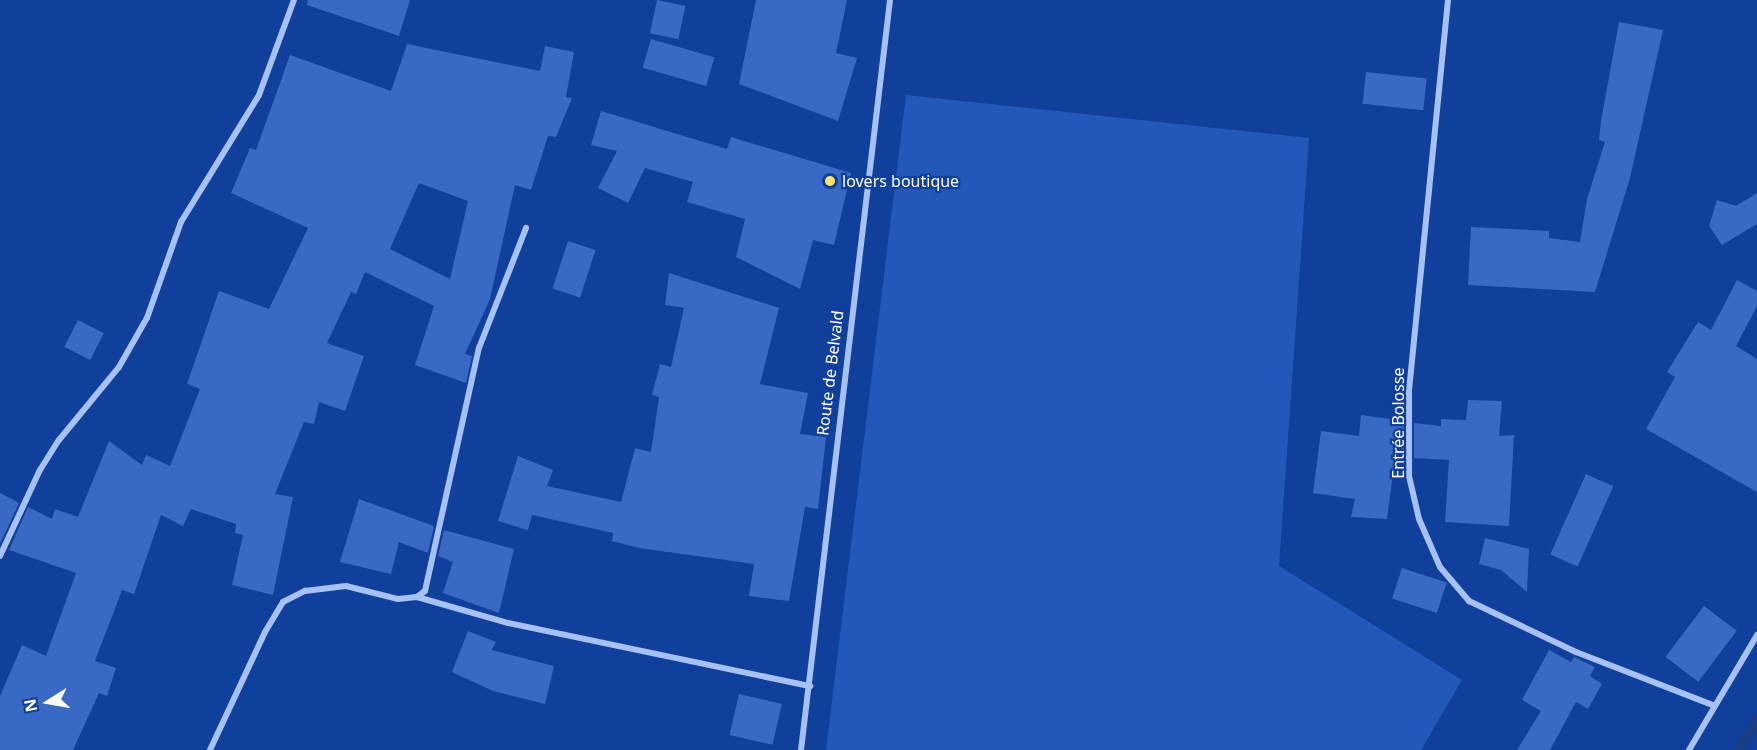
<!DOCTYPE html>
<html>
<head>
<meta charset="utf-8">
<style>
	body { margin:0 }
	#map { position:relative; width:1757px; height:750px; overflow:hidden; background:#113f9c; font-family:"Noto Sans",sans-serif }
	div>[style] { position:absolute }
	.green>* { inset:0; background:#2358ba }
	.stream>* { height:10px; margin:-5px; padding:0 5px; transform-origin:5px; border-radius:5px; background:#1b3e84 }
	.building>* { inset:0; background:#3969c3; transform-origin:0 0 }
	.minor>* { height:6px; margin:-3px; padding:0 3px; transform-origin:3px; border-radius:3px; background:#a5c1f5 }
	.dots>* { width:16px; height:16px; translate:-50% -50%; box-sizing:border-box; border:3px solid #113f9c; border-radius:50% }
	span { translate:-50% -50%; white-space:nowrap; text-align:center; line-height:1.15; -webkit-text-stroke:4.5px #113f9c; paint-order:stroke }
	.poi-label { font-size:16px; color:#fff }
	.left { translate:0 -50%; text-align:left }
	.street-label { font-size:16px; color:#fff }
	.north { position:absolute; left:18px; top:672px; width:60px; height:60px; -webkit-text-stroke:4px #113f9c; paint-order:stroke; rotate:259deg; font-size:16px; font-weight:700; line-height:24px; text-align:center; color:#fff }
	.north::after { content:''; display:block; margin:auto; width:21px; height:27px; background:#fff; clip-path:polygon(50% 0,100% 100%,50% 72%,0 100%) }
</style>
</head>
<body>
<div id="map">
	<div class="green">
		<i style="clip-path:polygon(906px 95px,1309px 138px,1279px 566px,1462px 680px,1421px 750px,826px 750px)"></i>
	</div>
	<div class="stream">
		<i style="left:1739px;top:750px;width:34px;rotate:-58deg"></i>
	</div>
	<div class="building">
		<i style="clip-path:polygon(308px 0,410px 0,399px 36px,307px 5px)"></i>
		<i style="left:657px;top:0;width:29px;height:34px;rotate:12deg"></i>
		<i style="clip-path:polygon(756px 0,847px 0,836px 53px,857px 58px,838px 121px,739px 84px)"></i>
		<i style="clip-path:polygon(1619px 22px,1663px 30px,1630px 178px,1595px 292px,1468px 285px,1471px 227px,1549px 231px,1549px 238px,1580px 242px,1587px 199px,1605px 142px,1599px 140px,1601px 121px)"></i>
		<i style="left:651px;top:39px;width:66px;height:30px;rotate:16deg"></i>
		<i style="clip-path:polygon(evenodd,407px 44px,540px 71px,545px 46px,574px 52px,566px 97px,572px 98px,556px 137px,548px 136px,531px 190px,515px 185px,490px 299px,465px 354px,472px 356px,466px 383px,415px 365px,434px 306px,365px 272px,356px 294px,351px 292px,327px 343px,364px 356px,345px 411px,319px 402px,314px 424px,304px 422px,275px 494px,293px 497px,273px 595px,232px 585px,243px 535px,235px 533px,236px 524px,191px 509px,183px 526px,161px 515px,134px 594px,122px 590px,95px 661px,116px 668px,107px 696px,99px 693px,73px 750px,0 750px,0 696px,22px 645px,46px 656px,76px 573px,9px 550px,28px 507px,52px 519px,55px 509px,78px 517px,109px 441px,142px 465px,146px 455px,170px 466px,200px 389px,187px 384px,219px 291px,269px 309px,308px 228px,231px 193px,250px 148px,256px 150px,290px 55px,391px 91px,407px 44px,419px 183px,468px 201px,450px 279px,390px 249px,419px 183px)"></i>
		<i style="left:1366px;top:72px;width:61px;height:32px;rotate:6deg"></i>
		<i style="clip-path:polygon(601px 111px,727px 149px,731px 137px,851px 173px,834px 245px,813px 240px,800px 289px,736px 257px,745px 219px,687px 202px,693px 182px,645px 168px,628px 203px,598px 188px,617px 151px,591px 145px)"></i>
		<i style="clip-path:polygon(1757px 193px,1757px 224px,1722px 245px,1709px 226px,1717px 200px,1736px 206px)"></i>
		<i style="left:568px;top:241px;width:29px;height:50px;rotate:18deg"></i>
		<i style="clip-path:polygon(669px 273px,779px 308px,760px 384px,808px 393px,800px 434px,826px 437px,818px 509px,805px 507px,789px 601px,749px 596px,754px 564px,639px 548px,612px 541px,613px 533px,532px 515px,528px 530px,498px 521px,518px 456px,553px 470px,547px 486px,621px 502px,635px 448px,651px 452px,659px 397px,652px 395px,660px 364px,671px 367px,684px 308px,665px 305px)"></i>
		<i style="clip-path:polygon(1737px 280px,1757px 291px,1757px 306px,1736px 346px,1757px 359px,1757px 492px,1646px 429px,1675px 377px,1667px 372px,1698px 322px,1711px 330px)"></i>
		<i style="left:78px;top:320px;width:29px;height:30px;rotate:27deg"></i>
		<i style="clip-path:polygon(1468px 400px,1502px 401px,1499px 436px,1514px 435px,1509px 526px,1445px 522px,1449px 460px,1414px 458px,1414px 423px,1441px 426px,1441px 419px,1466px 420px)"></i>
		<i style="clip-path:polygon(1361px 415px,1404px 421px,1404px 458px,1395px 458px,1387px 519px,1351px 517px,1355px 499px,1313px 493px,1321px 431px,1359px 436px)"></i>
		<i style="left:1586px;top:474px;width:30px;height:88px;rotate:24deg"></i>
		<i style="clip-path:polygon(0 493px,19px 503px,0 544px)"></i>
		<i style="clip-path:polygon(359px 499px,434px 526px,428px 553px,399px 542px,391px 574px,340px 562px)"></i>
		<i style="clip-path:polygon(444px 530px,514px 549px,499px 613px,443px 593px,453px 562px,438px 556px)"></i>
		<i style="clip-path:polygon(1485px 538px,1529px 549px,1527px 592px,1501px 570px,1479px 564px)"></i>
		<i style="left:1402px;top:568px;width:47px;height:32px;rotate:18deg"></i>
		<i style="left:1704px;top:606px;width:41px;height:64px;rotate:37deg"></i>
		<i style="clip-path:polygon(468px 631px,496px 642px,492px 650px,554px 666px,545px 704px,493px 691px,452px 672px)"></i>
		<i style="clip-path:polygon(1549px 650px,1571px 662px,1574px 657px,1595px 667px,1590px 676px,1602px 684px,1588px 709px,1576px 702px,1550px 750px,1517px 750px,1541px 711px,1522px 700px)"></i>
		<i style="left:739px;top:694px;width:44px;height:42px;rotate:13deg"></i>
	</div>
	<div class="minor">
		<i style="left:1448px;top:0;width:394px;rotate:95.7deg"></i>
		<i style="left:1409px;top:392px;width:84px;rotate:90deg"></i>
		<i style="left:1409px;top:476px;width:44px;rotate:76.9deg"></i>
		<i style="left:1419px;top:519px;width:52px;rotate:66.4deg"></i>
		<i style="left:1440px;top:567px;width:45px;rotate:49.5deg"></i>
		<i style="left:1469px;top:601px;width:119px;rotate:25.5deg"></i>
		<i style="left:1576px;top:652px;width:149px;rotate:21.2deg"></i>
		<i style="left:0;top:556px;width:95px;rotate:-65.1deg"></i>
		<i style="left:40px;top:470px;width:36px;rotate:-58deg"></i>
		<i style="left:59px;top:440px;width:94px;rotate:-50.6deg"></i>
		<i style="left:119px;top:367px;width:56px;rotate:-60.3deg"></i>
		<i style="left:147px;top:318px;width:102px;rotate:-70.5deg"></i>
		<i style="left:181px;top:222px;width:149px;rotate:-58.4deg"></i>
		<i style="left:259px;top:95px;width:101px;rotate:-69.8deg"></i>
		<i style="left:417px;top:597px;width:95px;rotate:15.9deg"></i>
		<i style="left:508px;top:623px;width:309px;rotate:11.8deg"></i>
		<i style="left:210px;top:750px;width:130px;rotate:-65deg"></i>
		<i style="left:265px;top:632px;width:35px;rotate:-59deg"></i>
		<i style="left:283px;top:602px;width:25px;rotate:-27deg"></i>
		<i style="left:305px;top:591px;width:41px;rotate:-7deg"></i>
		<i style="left:346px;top:586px;width:54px;rotate:14deg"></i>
		<i style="left:398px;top:599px;width:19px;rotate:-6deg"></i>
		<i style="left:417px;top:597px;width:10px;rotate:-37deg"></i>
		<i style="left:425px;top:591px;width:249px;rotate:-77.5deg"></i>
		<i style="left:479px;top:348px;width:129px;rotate:-68.6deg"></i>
		<i style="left:801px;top:750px;width:755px;rotate:-83.23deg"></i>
		<i style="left:1689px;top:750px;width:134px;rotate:-59.4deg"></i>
	</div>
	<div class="dots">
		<i style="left:830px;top:181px;background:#ffe368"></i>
	</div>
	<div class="poi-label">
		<span class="left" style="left:842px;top:181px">lovers boutique</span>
	</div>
	<div class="street-label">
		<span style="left:830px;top:373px;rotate:-83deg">Route de Belvald</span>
		<span style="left:1398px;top:423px;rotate:-90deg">Entrée Bolosse</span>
	</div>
	<div class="north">N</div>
</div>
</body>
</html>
